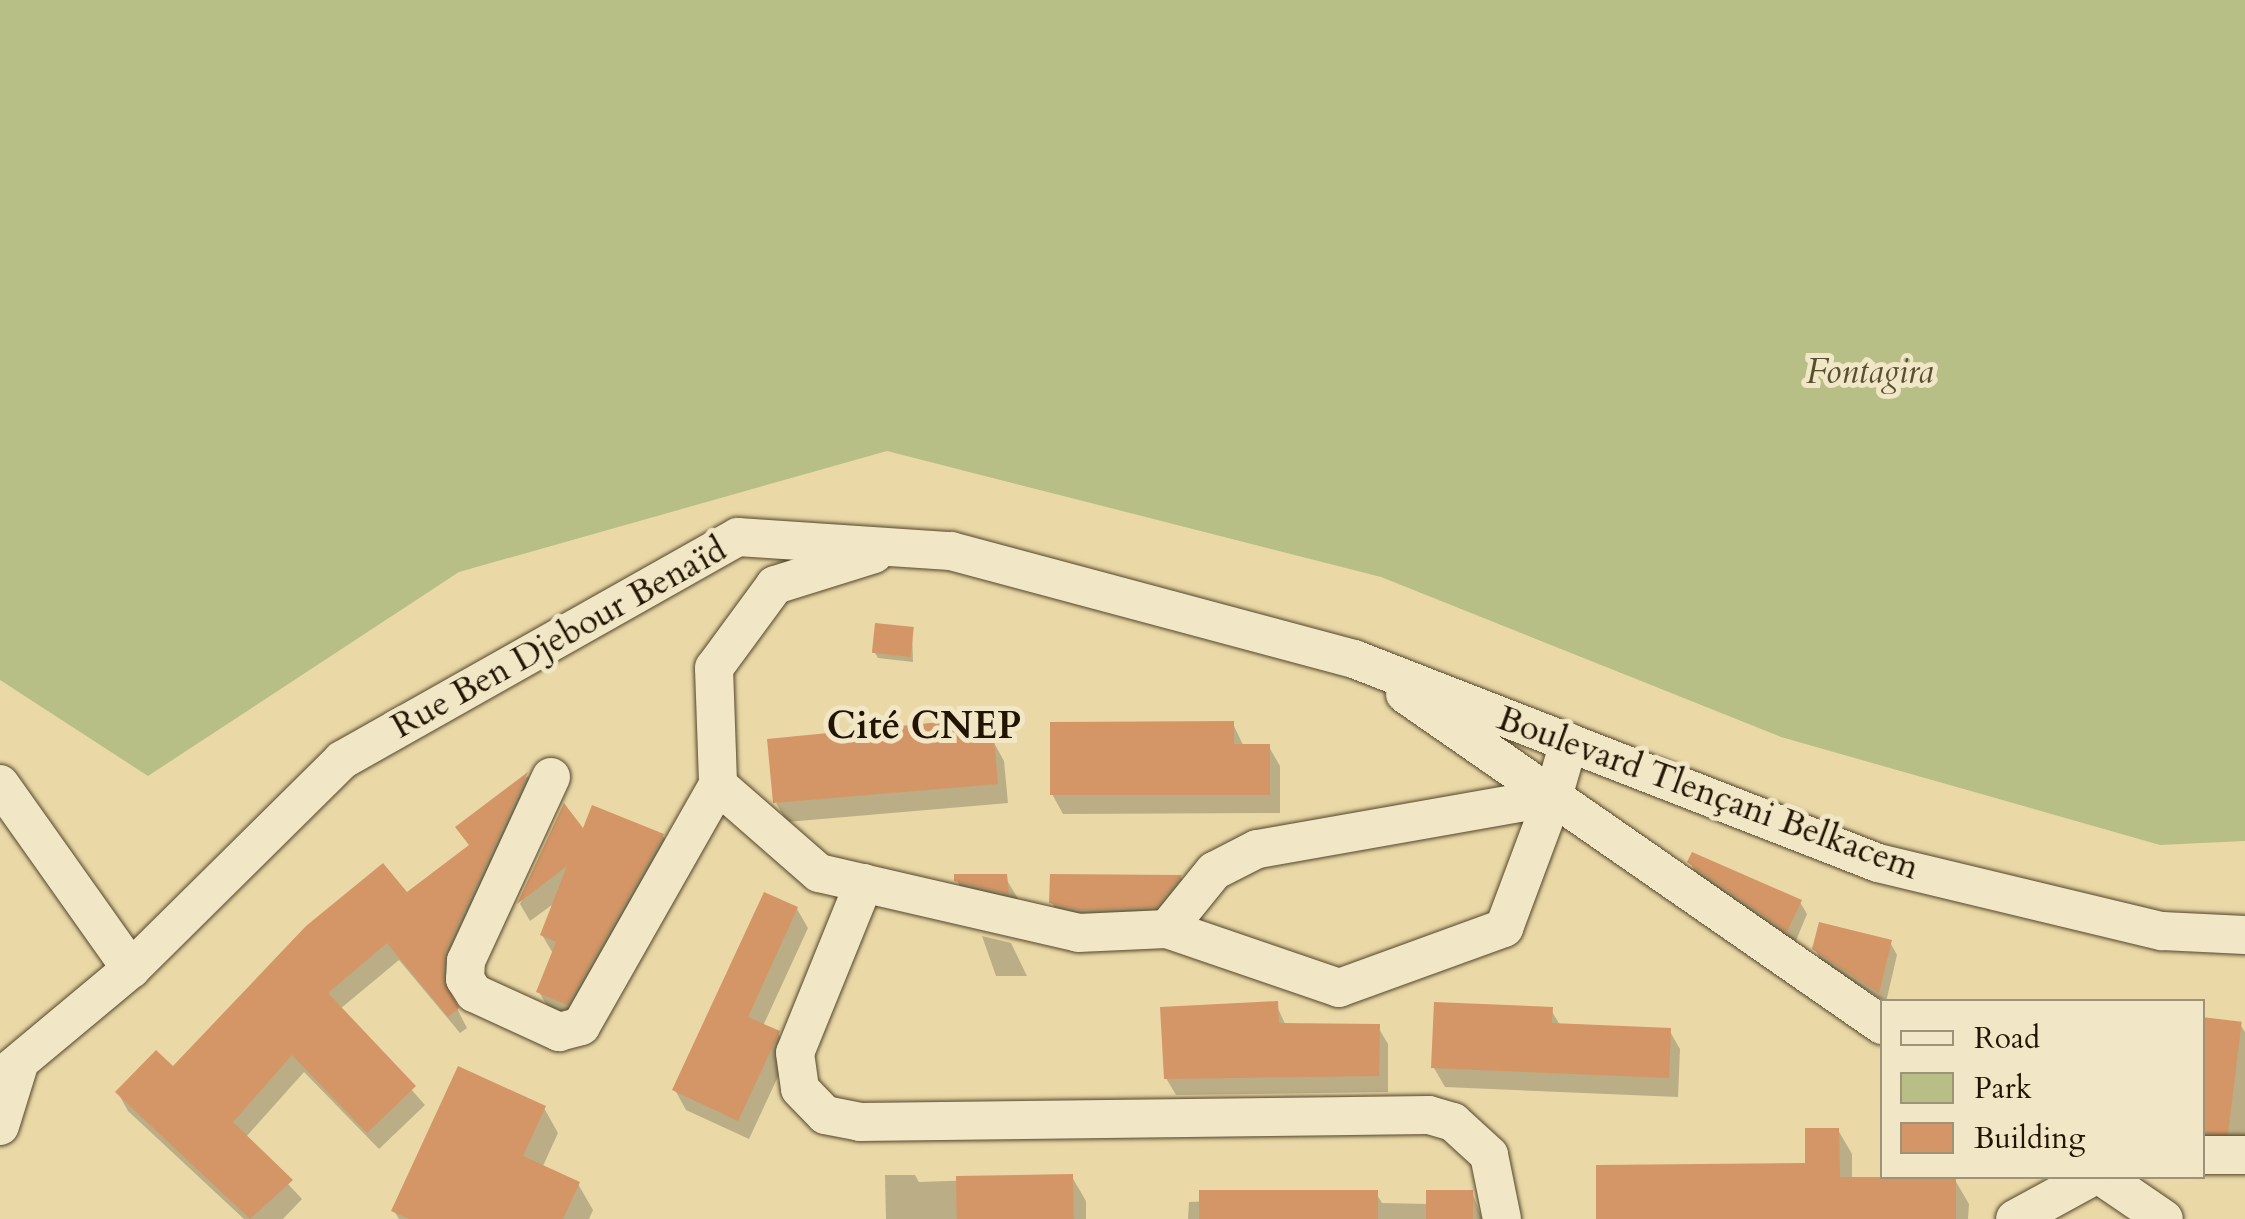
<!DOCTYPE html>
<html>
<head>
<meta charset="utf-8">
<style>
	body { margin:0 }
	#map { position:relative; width:2245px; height:1219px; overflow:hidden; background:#ead9a7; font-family:Cardo,serif }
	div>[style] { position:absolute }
	.green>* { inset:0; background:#b7bf87 }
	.shadow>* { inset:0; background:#0003 }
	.building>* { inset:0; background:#d49666; transform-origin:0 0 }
	.roads { filter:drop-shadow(0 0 2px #54452b) drop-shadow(0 0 2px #54452b) }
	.minor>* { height:38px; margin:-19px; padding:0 19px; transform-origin:19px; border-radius:19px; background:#f1e6c6 }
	span { translate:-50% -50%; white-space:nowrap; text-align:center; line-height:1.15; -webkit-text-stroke:10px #f1e6c6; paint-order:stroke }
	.park-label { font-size:35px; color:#565031; font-style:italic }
	.street-label { font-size:35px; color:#221402 }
	.neighbourhood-label { font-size:38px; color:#221402; font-weight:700 }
	.legend { position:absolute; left:1880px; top:999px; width:325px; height:180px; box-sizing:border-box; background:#f1e6c6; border:2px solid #9e9278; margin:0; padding:12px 18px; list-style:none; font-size:30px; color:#221402 }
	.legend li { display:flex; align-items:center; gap:20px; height:50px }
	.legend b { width:50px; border:2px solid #9e9278 }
</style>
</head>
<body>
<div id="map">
	<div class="green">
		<i style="clip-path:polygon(0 0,2245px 0,2245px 841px,2160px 845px,1781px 737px,1381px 577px,887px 451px,459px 572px,148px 776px,0 680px)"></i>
	</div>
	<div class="shadow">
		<i style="clip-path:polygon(912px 629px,913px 662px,878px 658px,875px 653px)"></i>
		<i style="clip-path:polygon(959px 723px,971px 743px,993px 741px,1004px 761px,1008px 803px,787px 822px,776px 803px)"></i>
		<i style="clip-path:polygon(1233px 724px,1244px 747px,1269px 747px,1280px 766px,1280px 813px,1063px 814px,1052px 794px)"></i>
		<i style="clip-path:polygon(528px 776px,537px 792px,454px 971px,452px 999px,467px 1028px,460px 1033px,399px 960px,340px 1009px,425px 1105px,379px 1149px,304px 1072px,245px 1138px,302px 1199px,283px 1219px,244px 1219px,128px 1111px,118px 1093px,173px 1070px,470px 847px,459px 828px)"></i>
		<i style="clip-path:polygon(564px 808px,584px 833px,663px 836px,674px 855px,578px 1023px,550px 1011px,539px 992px,554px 955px,542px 935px,556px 902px,530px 921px,520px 904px)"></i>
		<i style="clip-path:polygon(1690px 862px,1800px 902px,1807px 914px,1795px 943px,1697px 875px)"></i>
		<i style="clip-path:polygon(1005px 877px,1020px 902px,972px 906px,957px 881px)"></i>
		<i style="clip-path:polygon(1052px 877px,1181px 877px,1195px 901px,1170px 932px,1067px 928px,1052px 903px)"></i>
		<i style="clip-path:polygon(797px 909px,808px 928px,763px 1026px,778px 1033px,789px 1053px,749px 1139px,686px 1110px,675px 1090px)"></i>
		<i style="clip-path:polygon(982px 936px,1011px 943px,1027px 976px,996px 976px)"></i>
		<i style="clip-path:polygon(1890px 942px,1897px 955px,1886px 1002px,1822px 962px,1815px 949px)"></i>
		<i style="clip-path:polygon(1276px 1004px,1286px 1026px,1378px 1027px,1388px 1044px,1388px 1092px,1176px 1095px,1166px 1078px)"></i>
		<i style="clip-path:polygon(1551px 1010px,1560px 1025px,1669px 1030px,1680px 1049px,1678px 1097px,1445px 1087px,1434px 1068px)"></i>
		<i style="clip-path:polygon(2202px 1020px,2240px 1024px,2245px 1032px,2245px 1149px,2202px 1151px)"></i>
		<i style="clip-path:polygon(544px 1108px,558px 1133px,542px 1168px,578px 1184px,593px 1210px,589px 1219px,399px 1219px,394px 1211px)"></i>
		<i style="clip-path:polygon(1838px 1130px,1852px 1154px,1852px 1179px,1955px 1180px,1969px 1204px,1968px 1219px,1599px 1219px,1808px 1166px)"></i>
		<i style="clip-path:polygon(885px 1175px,915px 1175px,919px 1182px,1072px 1177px,1086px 1201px,1086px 1219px,886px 1219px)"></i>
		<i style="clip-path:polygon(1472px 1192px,1482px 1219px,1188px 1219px,1189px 1202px,1376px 1193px,1382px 1203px,1428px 1204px)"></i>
	</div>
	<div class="building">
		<i style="left:875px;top:623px;width:39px;height:30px;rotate:6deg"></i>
		<i style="clip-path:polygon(961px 720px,963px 742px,994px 739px,998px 784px,773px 803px,767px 739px)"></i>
		<i style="clip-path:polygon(1234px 721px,1234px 744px,1270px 744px,1270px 795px,1050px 795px,1050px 722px)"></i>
		<i style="clip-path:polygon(528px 772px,445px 952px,443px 979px,459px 1008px,448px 1017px,387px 943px,328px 993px,416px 1086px,367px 1133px,292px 1055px,233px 1122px,293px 1180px,250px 1219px,115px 1092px,156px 1050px,173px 1066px,306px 926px,383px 863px,407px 892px,469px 845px,455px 827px)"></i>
		<i style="clip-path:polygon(564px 803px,583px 828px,592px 805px,664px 834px,567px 1005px,536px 992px,556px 942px,540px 935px,567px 866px,517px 904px)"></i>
		<i style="clip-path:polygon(1692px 852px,1802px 900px,1787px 932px,1687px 862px)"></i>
		<i style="clip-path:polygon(954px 874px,1007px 874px,1009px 894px,954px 881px)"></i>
		<i style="clip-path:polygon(1050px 874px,1182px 875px,1156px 907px,1080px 910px,1049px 903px)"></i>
		<i style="clip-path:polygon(764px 892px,798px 907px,748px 1017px,780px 1031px,738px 1121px,672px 1090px)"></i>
		<i style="clip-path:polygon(1819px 922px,1892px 940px,1879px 993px,1812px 949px)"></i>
		<i style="clip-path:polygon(1278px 1001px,1279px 1023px,1380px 1024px,1379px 1076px,1164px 1079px,1160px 1007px)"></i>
		<i style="clip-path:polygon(1434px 1002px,1553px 1007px,1552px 1023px,1671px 1028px,1669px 1078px,1431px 1068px)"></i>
		<i style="left:2202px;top:1017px;width:40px;height:115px;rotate:7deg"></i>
		<i style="clip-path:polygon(458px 1066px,546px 1106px,523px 1156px,580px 1182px,563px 1219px,409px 1219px,391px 1211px)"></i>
		<i style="clip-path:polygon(1805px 1128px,1839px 1128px,1840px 1177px,1956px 1177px,1956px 1219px,1596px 1219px,1596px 1165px,1805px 1163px)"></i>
		<i style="left:1073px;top:1174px;width:45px;height:117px;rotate:89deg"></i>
		<i style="left:1378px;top:1190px;width:29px;height:179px;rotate:90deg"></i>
		<i style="left:1426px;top:1190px;width:47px;height:29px"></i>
	</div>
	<div class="roads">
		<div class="minor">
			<i style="left:874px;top:554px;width:104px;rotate:162.6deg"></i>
			<i style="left:775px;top:585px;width:103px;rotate:126.3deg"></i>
			<i style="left:714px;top:668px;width:117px;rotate:88deg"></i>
			<i style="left:718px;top:785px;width:134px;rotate:41.1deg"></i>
			<i style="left:819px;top:873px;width:266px;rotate:13deg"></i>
			<i style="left:1078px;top:933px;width:89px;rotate:-2.6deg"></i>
			<i style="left:1405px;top:694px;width:581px;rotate:34.76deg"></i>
			<i style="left:551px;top:777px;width:203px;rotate:114.8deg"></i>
			<i style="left:466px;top:961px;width:18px;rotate:93deg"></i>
			<i style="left:465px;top:979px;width:17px;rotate:57deg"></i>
			<i style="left:474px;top:993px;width:94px;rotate:24.6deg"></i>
			<i style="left:559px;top:1032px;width:23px;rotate:-15deg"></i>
			<i style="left:581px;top:1026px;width:277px;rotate:-60.4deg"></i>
			<i style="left:0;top:784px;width:227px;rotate:54.7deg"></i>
			<i style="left:1553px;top:797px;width:301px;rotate:170deg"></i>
			<i style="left:1257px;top:849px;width:48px;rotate:152.9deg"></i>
			<i style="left:1214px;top:871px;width:75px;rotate:129deg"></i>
			<i style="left:1167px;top:929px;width:182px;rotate:18.9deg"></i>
			<i style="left:1339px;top:988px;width:176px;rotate:-20deg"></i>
			<i style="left:1504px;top:928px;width:140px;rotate:-69.5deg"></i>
			<i style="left:1553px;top:797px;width:57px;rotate:-73.8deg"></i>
			<i style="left:864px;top:883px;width:183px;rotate:112.1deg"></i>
			<i style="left:795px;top:1053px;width:36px;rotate:82deg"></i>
			<i style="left:800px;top:1089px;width:36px;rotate:46deg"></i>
			<i style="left:825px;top:1115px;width:36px;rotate:11deg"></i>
			<i style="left:860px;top:1122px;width:569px;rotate:-0.7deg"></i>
			<i style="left:1429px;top:1115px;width:25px;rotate:16deg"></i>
			<i style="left:1453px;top:1122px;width:49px;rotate:42.5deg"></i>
			<i style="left:1489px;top:1155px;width:65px;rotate:78.5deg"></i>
			<i style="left:0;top:1078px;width:170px;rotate:-39.8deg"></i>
			<i style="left:131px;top:969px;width:297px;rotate:-44.7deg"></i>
			<i style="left:342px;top:760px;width:454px;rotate:-29.4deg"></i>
			<i style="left:738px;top:537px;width:213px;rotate:3.8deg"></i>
			<i style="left:951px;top:551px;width:417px;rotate:15deg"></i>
			<i style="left:1354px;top:659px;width:562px;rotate:21.27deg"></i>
			<i style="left:1878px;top:863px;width:292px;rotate:13.5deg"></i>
			<i style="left:2162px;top:931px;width:83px;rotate:2.8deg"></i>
			<i style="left:0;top:1126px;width:61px;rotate:-72.8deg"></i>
			<i style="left:2202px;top:1155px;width:43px"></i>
			<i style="left:2101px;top:1176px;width:76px;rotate:34.3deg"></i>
			<i style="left:2015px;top:1219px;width:90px;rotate:-28.6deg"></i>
		</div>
	</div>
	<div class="park-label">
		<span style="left:1870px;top:372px">Fontagira</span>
	</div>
	<div class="street-label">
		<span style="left:559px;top:638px;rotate:-29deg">Rue Ben Djebour Benaïd</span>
		<span style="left:1708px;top:793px;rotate:20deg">Boulevard Tlençani Belkacem</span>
	</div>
	<div class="neighbourhood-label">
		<span style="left:924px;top:727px">Cité CNEP</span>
	</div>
	<ul class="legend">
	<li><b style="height:12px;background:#f1e6c6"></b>Road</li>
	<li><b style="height:28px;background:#b7bf87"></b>Park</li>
	<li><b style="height:28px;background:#d49666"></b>Building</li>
	</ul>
</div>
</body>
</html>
